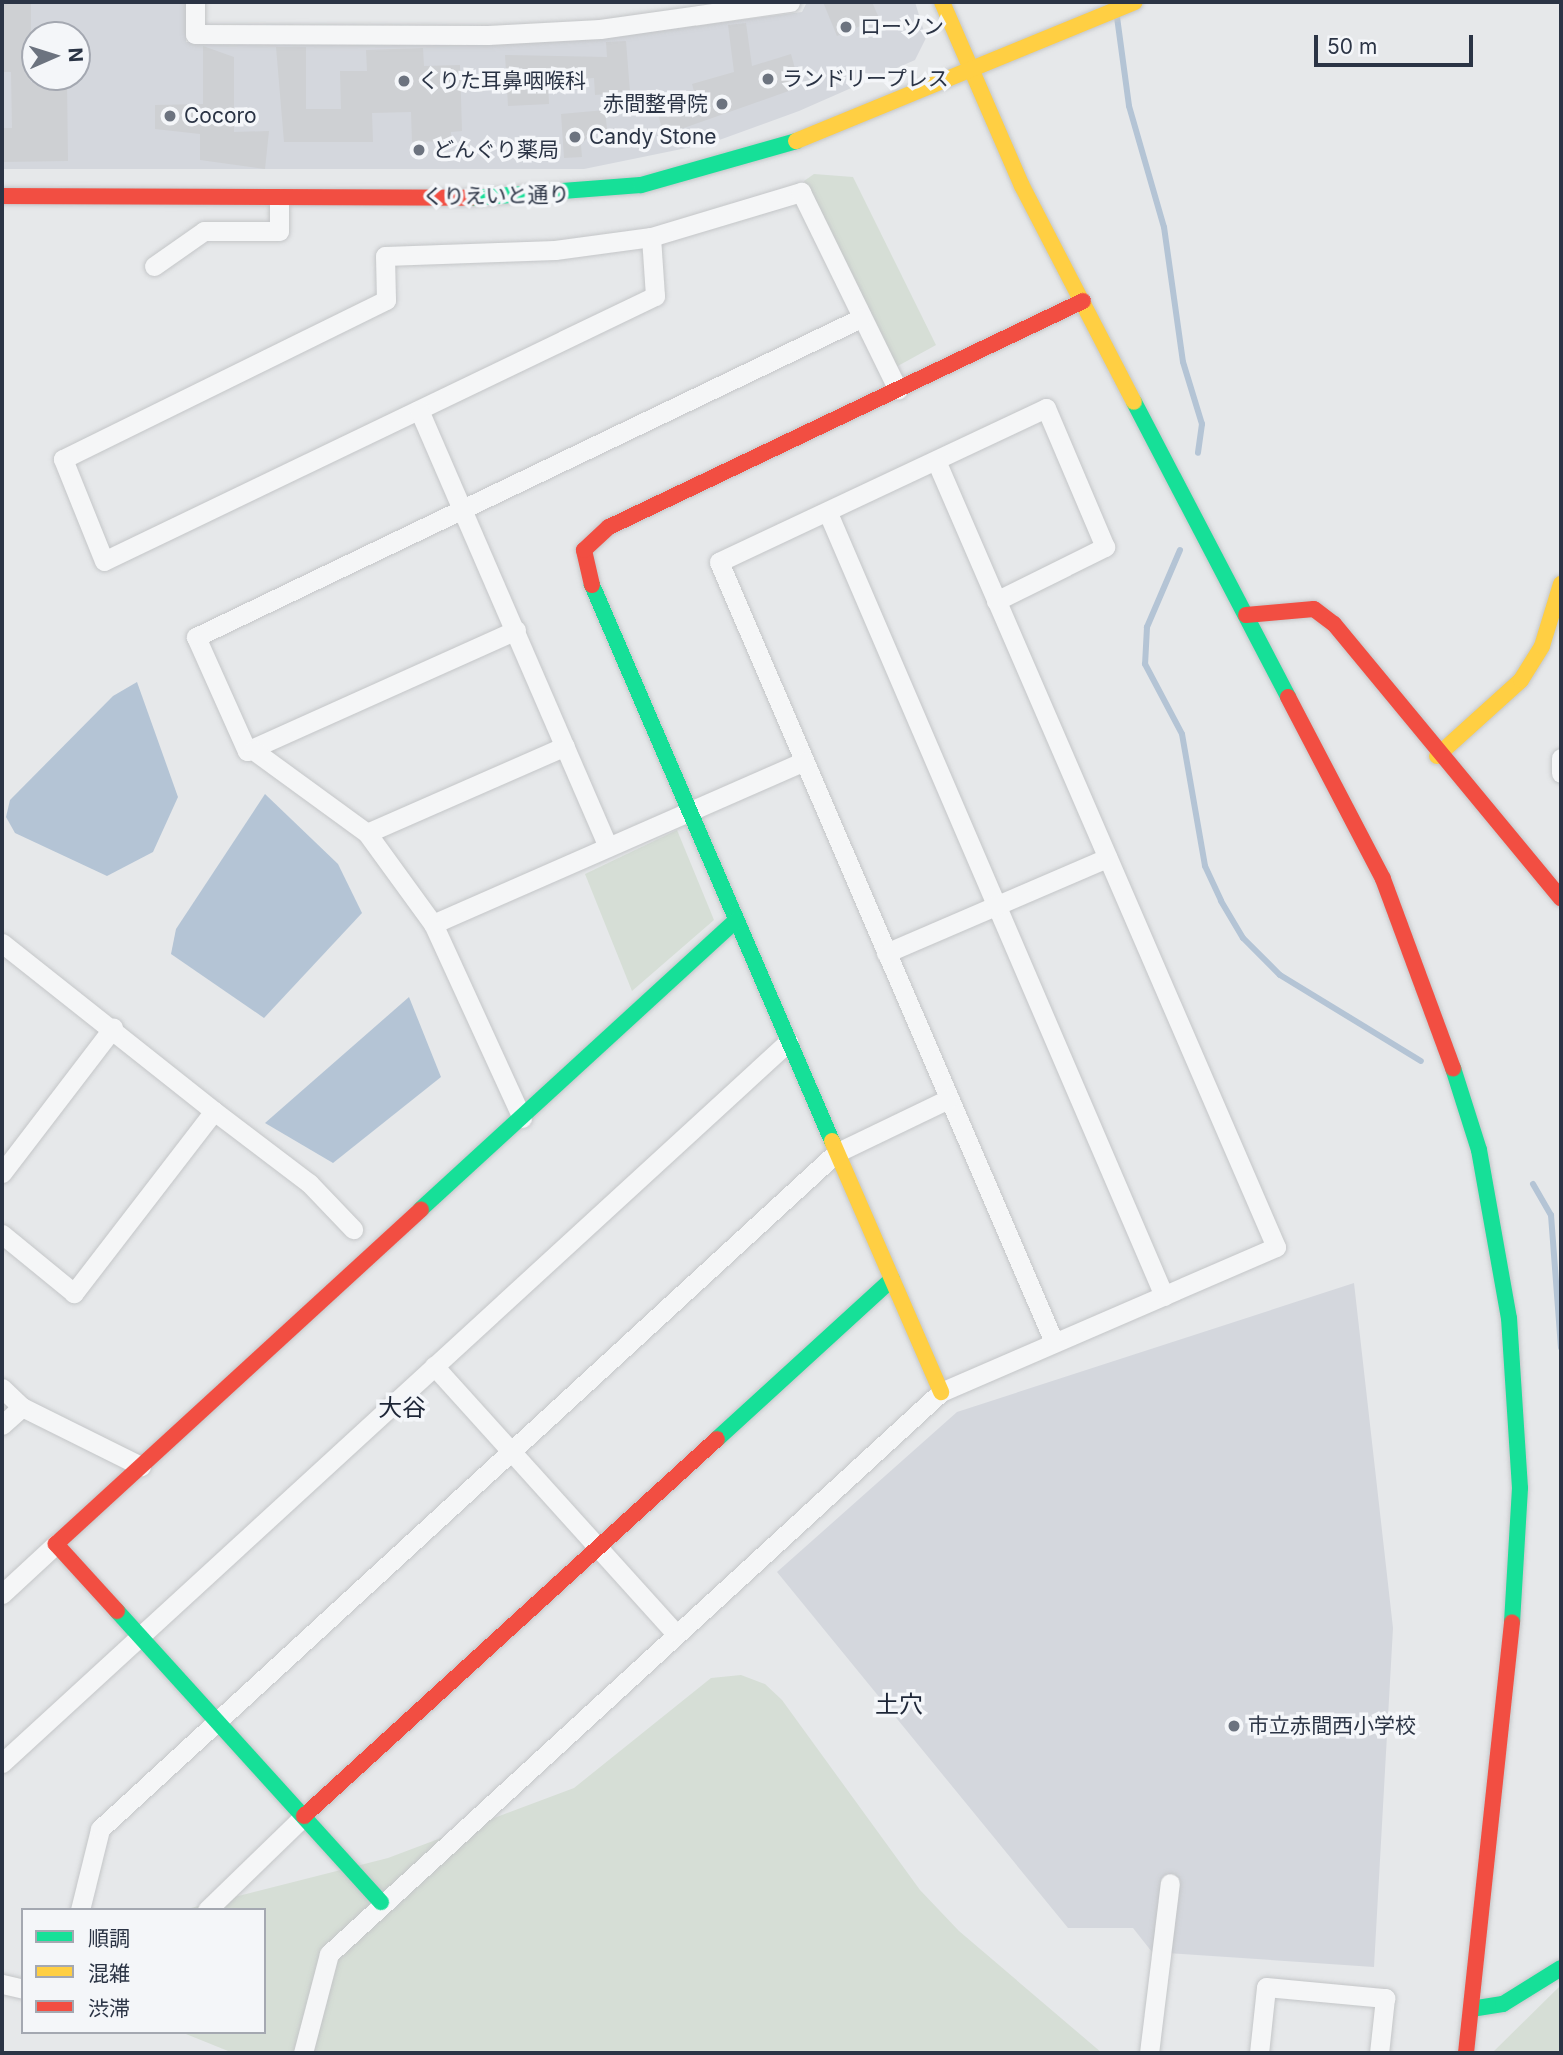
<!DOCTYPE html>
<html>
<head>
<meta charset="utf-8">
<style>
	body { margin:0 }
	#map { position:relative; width:1563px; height:2055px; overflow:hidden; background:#e6e8ea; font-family:Inter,"Noto Sans JP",sans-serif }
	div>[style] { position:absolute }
	.built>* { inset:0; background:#d4d7dd }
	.green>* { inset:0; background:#d6ded6 }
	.water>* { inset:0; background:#b4c4d5 }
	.stream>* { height:6px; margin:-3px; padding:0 3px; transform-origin:3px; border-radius:3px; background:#b4c4d5 }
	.building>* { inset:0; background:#ced0d3 }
	.roads { filter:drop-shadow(0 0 2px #c4c6c8) drop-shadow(0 0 2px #c4c6c8) }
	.street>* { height:19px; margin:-9.5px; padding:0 9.5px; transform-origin:9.5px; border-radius:9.5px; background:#f5f6f7 }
	.fast>* { height:16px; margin:-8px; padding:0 8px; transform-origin:8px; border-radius:8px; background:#16e098 }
	.slow>* { height:16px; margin:-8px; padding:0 8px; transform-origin:8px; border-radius:8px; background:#ffcf43 }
	.jam>* { height:16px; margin:-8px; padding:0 8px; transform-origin:8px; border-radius:8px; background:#f24e42 }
	.dots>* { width:19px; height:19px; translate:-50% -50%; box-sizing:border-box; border:4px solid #f4f6f9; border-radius:50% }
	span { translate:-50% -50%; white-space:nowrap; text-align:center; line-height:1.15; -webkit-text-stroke:7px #f4f6f9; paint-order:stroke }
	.poi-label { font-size:21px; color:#2b3445 }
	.left { translate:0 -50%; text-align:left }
	.right { translate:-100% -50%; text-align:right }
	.street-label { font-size:21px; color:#2b3445 }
	.quarter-label { font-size:24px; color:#1d2536 }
	.frame { position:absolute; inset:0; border:4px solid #2b3445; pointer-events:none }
	.legend { position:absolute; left:21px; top:1908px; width:245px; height:126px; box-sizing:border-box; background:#f4f6f9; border:2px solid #a4a8b1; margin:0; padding:9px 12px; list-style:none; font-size:21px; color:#2b3445 }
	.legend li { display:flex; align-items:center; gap:14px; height:35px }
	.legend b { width:35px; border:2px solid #a4a8b1 }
	.north { position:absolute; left:21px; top:21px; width:70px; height:70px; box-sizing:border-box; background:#f4f6f9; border:2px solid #a4a8b1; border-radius:50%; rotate:87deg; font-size:19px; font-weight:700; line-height:28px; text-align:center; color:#2b3445 }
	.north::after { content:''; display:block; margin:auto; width:24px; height:32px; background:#6c737f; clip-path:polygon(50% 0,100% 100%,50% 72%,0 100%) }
	.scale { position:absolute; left:1314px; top:35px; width:159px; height:32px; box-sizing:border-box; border:4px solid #2b3445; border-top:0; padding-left:9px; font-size:21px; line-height:24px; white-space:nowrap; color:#2b3445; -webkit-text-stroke:5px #f4f6f9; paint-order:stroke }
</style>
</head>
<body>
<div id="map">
	<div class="built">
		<i style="clip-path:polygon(evenodd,2px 2px,186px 2px,186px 42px,477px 43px,593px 39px,802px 12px,807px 2px,915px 2px,926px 38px,915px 60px,799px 111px,711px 143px,584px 169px,2px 169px,2px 2px,35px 35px,77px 35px,77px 77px,35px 77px,35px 35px)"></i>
		<i style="clip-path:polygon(1354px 1283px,1393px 1628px,1374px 1967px,1152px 1952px,1133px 1928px,1068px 1928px,777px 1572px,957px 1412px)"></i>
	</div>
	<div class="green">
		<i style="clip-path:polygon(814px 174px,853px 177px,936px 345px,896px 367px,804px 181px)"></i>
		<i style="clip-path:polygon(677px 830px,714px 920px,632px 991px,585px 874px)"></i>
		<i style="clip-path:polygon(741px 1675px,765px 1684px,782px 1700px,920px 1890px,959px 1931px,1102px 2053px,233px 2053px,181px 2032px,264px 2032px,264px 1910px,183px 1910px,388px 1858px,574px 1788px,711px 1678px)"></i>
		<i style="clip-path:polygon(1561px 1985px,1561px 2053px,1492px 2053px)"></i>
	</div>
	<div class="water">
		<i style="clip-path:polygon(137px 682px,178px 797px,153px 852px,107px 876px,15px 833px,6px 817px,10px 800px,113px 696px)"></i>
		<i style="clip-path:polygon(265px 794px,338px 864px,362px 913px,264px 1018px,171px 954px,176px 929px)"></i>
		<i style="clip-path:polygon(409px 997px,441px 1077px,333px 1163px,265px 1123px)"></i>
	</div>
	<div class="stream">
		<i style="left:1117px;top:17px;width:90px;rotate:82.3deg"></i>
		<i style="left:1129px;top:106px;width:126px;rotate:73.9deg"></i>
		<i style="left:1164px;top:227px;width:136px;rotate:82deg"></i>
		<i style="left:1183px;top:362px;width:65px;rotate:73deg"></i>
		<i style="left:1202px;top:424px;width:29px;rotate:98deg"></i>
		<i style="left:1180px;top:550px;width:84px;rotate:113.2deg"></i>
		<i style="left:1147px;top:627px;width:37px;rotate:93deg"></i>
		<i style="left:1145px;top:664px;width:79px;rotate:62.1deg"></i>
		<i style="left:1182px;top:734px;width:134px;rotate:80.1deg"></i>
		<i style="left:1205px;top:866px;width:38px;rotate:65deg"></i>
		<i style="left:1221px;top:901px;width:43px;rotate:59.3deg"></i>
		<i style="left:1243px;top:938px;width:52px;rotate:45deg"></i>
		<i style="left:1280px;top:975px;width:165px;rotate:31.4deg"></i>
		<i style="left:1533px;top:1184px;width:36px;rotate:60deg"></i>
		<i style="left:1551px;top:1215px;width:133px;rotate:85.7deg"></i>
	</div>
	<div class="building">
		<i style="clip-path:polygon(2px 2px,31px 2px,31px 82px,67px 81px,68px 161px,2px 162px,2px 128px,12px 128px,11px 72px,2px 72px)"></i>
		<i style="clip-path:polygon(823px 2px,872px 2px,879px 18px,837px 36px)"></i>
		<i style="clip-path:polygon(746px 23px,752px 66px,791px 54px,800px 87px,664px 135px,657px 111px,696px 99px,692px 84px,734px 72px,728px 25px)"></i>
		<i style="clip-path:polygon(626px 41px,630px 92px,595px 95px,594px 78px,548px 81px,549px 104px,508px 106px,505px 55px,607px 57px,606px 42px)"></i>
		<i style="clip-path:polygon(203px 46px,234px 57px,234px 132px,269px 131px,265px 169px,200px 160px,200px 134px,155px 129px,155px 105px,203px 104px)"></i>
		<i style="clip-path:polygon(276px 47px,306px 47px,306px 109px,341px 109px,340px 71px,367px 71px,366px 50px,423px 48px,424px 66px,460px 65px,462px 131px,451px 132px,451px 141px,412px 142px,411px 112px,372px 113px,373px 142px,284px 142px)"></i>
		<i style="clip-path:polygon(605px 110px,607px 129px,594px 129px,581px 145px,582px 157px,564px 158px,561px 114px)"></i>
	</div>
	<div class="roads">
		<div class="street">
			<i style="left:195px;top:2px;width:32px;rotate:90deg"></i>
			<i style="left:195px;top:34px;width:293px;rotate:0.2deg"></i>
			<i style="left:488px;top:35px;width:112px;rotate:-3.1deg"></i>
			<i style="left:600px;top:29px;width:192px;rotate:-8.1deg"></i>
			<i style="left:651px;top:237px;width:59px;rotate:86.1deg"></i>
			<i style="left:655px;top:296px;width:611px;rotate:154.32deg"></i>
			<i style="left:104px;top:561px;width:110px;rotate:-111.9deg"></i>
			<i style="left:63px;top:459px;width:360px;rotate:-26.2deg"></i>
			<i style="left:386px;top:300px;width:44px;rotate:-91.3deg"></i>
			<i style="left:385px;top:256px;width:170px;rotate:-2deg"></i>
			<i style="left:555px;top:250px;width:97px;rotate:-7.7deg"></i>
			<i style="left:651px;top:237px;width:157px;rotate:-16.7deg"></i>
			<i style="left:801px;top:192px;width:220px;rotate:63.9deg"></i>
			<i style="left:154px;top:266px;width:61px;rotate:-35deg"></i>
			<i style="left:204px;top:231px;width:75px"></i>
			<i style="left:279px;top:231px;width:33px;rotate:-90deg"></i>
			<i style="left:419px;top:410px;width:475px;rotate:66.6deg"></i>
			<i style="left:828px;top:513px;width:852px;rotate:66.77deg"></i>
			<i style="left:996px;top:601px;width:122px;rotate:-26.4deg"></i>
			<i style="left:1105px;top:547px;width:151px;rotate:-113deg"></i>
			<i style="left:1046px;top:408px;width:361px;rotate:154.8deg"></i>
			<i style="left:719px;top:562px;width:849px;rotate:66.76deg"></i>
			<i style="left:516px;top:630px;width:295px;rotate:155.8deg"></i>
			<i style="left:247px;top:751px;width:125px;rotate:-114.1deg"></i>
			<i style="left:196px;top:637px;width:738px;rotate:-25.63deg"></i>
			<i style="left:253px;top:750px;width:141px;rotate:36.1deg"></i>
			<i style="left:1561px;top:758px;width:15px;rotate:90deg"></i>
			<i style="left:433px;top:924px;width:403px;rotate:-23.7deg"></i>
			<i style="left:2px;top:943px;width:270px;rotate:38.4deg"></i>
			<i style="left:214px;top:1111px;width:230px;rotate:127.6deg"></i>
			<i style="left:74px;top:1293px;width:93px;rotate:-140.7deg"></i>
			<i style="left:886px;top:953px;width:241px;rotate:-23.3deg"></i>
			<i style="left:214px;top:1111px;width:119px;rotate:37.2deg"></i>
			<i style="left:309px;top:1183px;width:64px;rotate:46.3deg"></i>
			<i style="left:522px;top:1118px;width:213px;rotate:-114.6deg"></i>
			<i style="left:433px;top:924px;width:112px;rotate:-126deg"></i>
			<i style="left:367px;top:833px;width:216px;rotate:-23.7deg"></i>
			<i style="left:2px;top:1173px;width:183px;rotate:-52.6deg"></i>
			<i style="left:434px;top:1366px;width:361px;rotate:47.9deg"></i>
			<i style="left:2px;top:1388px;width:28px;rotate:44deg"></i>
			<i style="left:22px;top:1407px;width:133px;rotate:26.4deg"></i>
			<i style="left:2px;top:1425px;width:27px;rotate:-42deg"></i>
			<i style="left:2px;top:1594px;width:74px;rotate:-42.8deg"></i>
			<i style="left:2px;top:1763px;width:1067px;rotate:-42.53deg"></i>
			<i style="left:80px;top:1910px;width:83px;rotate:-76.1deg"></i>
			<i style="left:100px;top:1829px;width:999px;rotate:-42.57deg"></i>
			<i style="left:836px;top:1153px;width:124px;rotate:-25.7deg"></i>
			<i style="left:207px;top:1910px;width:135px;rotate:-44.1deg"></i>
			<i style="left:2px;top:1984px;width:22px;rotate:13deg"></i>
			<i style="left:303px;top:2053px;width:102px;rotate:-75.3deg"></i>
			<i style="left:329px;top:1954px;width:831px;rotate:-42.56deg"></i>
			<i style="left:941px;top:1392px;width:365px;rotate:-23.4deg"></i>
			<i style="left:1276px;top:1247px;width:854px;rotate:-113.38deg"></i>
			<i style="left:1149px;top:2053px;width:171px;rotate:-83deg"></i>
			<i style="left:1259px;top:2053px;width:66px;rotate:-83.9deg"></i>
			<i style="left:1266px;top:1987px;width:120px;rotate:5.3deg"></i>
			<i style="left:1385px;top:1998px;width:55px;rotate:96.2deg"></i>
		</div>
		<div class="fast">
			<i style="left:471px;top:198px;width:170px;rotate:-4.4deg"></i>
			<i style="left:641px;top:185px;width:161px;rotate:-15.8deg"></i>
			<i style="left:1134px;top:402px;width:333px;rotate:62.4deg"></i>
			<i style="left:592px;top:585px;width:606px;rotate:66.65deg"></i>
			<i style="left:1453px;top:1068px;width:86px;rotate:72.4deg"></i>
			<i style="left:1479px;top:1150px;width:171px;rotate:79.9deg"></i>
			<i style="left:1509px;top:1318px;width:170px;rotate:86.3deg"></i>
			<i style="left:1520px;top:1488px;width:134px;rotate:93.4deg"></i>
			<i style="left:421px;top:1209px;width:427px;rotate:-42.5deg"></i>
			<i style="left:717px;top:1439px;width:237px;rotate:-42.4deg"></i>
			<i style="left:117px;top:1611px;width:393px;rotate:47.8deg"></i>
			<i style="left:1471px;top:2009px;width:32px;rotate:-9deg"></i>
			<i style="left:1503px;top:2004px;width:68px;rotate:-31.8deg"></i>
		</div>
		<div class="slow">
			<i style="left:942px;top:2px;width:201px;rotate:66.5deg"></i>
			<i style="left:1022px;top:186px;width:243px;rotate:62.6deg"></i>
			<i style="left:796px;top:141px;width:366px;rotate:-22.3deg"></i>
			<i style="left:1437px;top:756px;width:113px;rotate:-42.1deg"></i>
			<i style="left:1521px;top:680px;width:40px;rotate:-58deg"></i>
			<i style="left:1542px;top:646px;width:65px;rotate:-73deg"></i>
			<i style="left:832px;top:1141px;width:274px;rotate:66.5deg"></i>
		</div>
		<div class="jam">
			<i style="left:2px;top:196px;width:469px;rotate:0.2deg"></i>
			<i style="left:592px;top:585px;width:36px;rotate:-103deg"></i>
			<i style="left:584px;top:550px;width:34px;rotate:-43deg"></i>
			<i style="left:609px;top:527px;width:525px;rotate:-25.49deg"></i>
			<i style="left:1246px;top:615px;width:68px;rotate:-5deg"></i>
			<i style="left:1314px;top:609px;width:25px;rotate:37deg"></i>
			<i style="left:1334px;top:624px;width:356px;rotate:50.4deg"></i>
			<i style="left:1288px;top:697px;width:205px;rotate:62.4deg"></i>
			<i style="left:1383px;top:879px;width:202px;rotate:69.7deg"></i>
			<i style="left:117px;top:1611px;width:91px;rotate:-132.3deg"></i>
			<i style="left:56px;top:1544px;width:495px;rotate:-42.5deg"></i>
			<i style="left:304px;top:1816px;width:559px;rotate:-42.39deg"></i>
			<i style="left:1466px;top:2053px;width:433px;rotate:-83.9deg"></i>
		</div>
	</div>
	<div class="dots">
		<i style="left:846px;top:27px;background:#6c737f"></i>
		<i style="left:768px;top:79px;background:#6c737f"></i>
		<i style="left:404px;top:81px;background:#6c737f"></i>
		<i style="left:722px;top:104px;background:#6c737f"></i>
		<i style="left:170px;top:116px;background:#6c737f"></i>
		<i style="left:575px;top:137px;background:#6c737f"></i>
		<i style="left:419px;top:150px;background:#6c737f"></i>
		<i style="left:1234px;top:1726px;background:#6c737f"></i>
	</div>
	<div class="poi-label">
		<span class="left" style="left:860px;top:27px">ローソン</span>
		<span class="left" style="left:782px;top:79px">ランドリープレス</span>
		<span class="left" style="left:418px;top:81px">くりた耳鼻咽喉科</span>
		<span class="right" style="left:708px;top:104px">赤間整骨院</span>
		<span class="left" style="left:184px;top:116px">Cocoro</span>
		<span class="left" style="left:589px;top:137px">Candy Stone</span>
		<span class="left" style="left:433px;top:150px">どんぐり薬局</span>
		<span class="left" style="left:1248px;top:1726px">市立赤間西小学校</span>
	</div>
	<div class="street-label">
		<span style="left:496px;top:196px;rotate:-1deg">くりえいと通り</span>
	</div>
	<div class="quarter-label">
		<span style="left:402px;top:1408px">大谷</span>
		<span style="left:899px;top:1705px">土穴</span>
	</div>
	<div class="frame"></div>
	<ul class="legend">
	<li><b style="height:9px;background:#16e098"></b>順調</li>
	<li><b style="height:9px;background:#ffcf43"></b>混雑</li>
	<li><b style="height:9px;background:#f24e42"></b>渋滞</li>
	</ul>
	<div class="north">N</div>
	<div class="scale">50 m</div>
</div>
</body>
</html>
